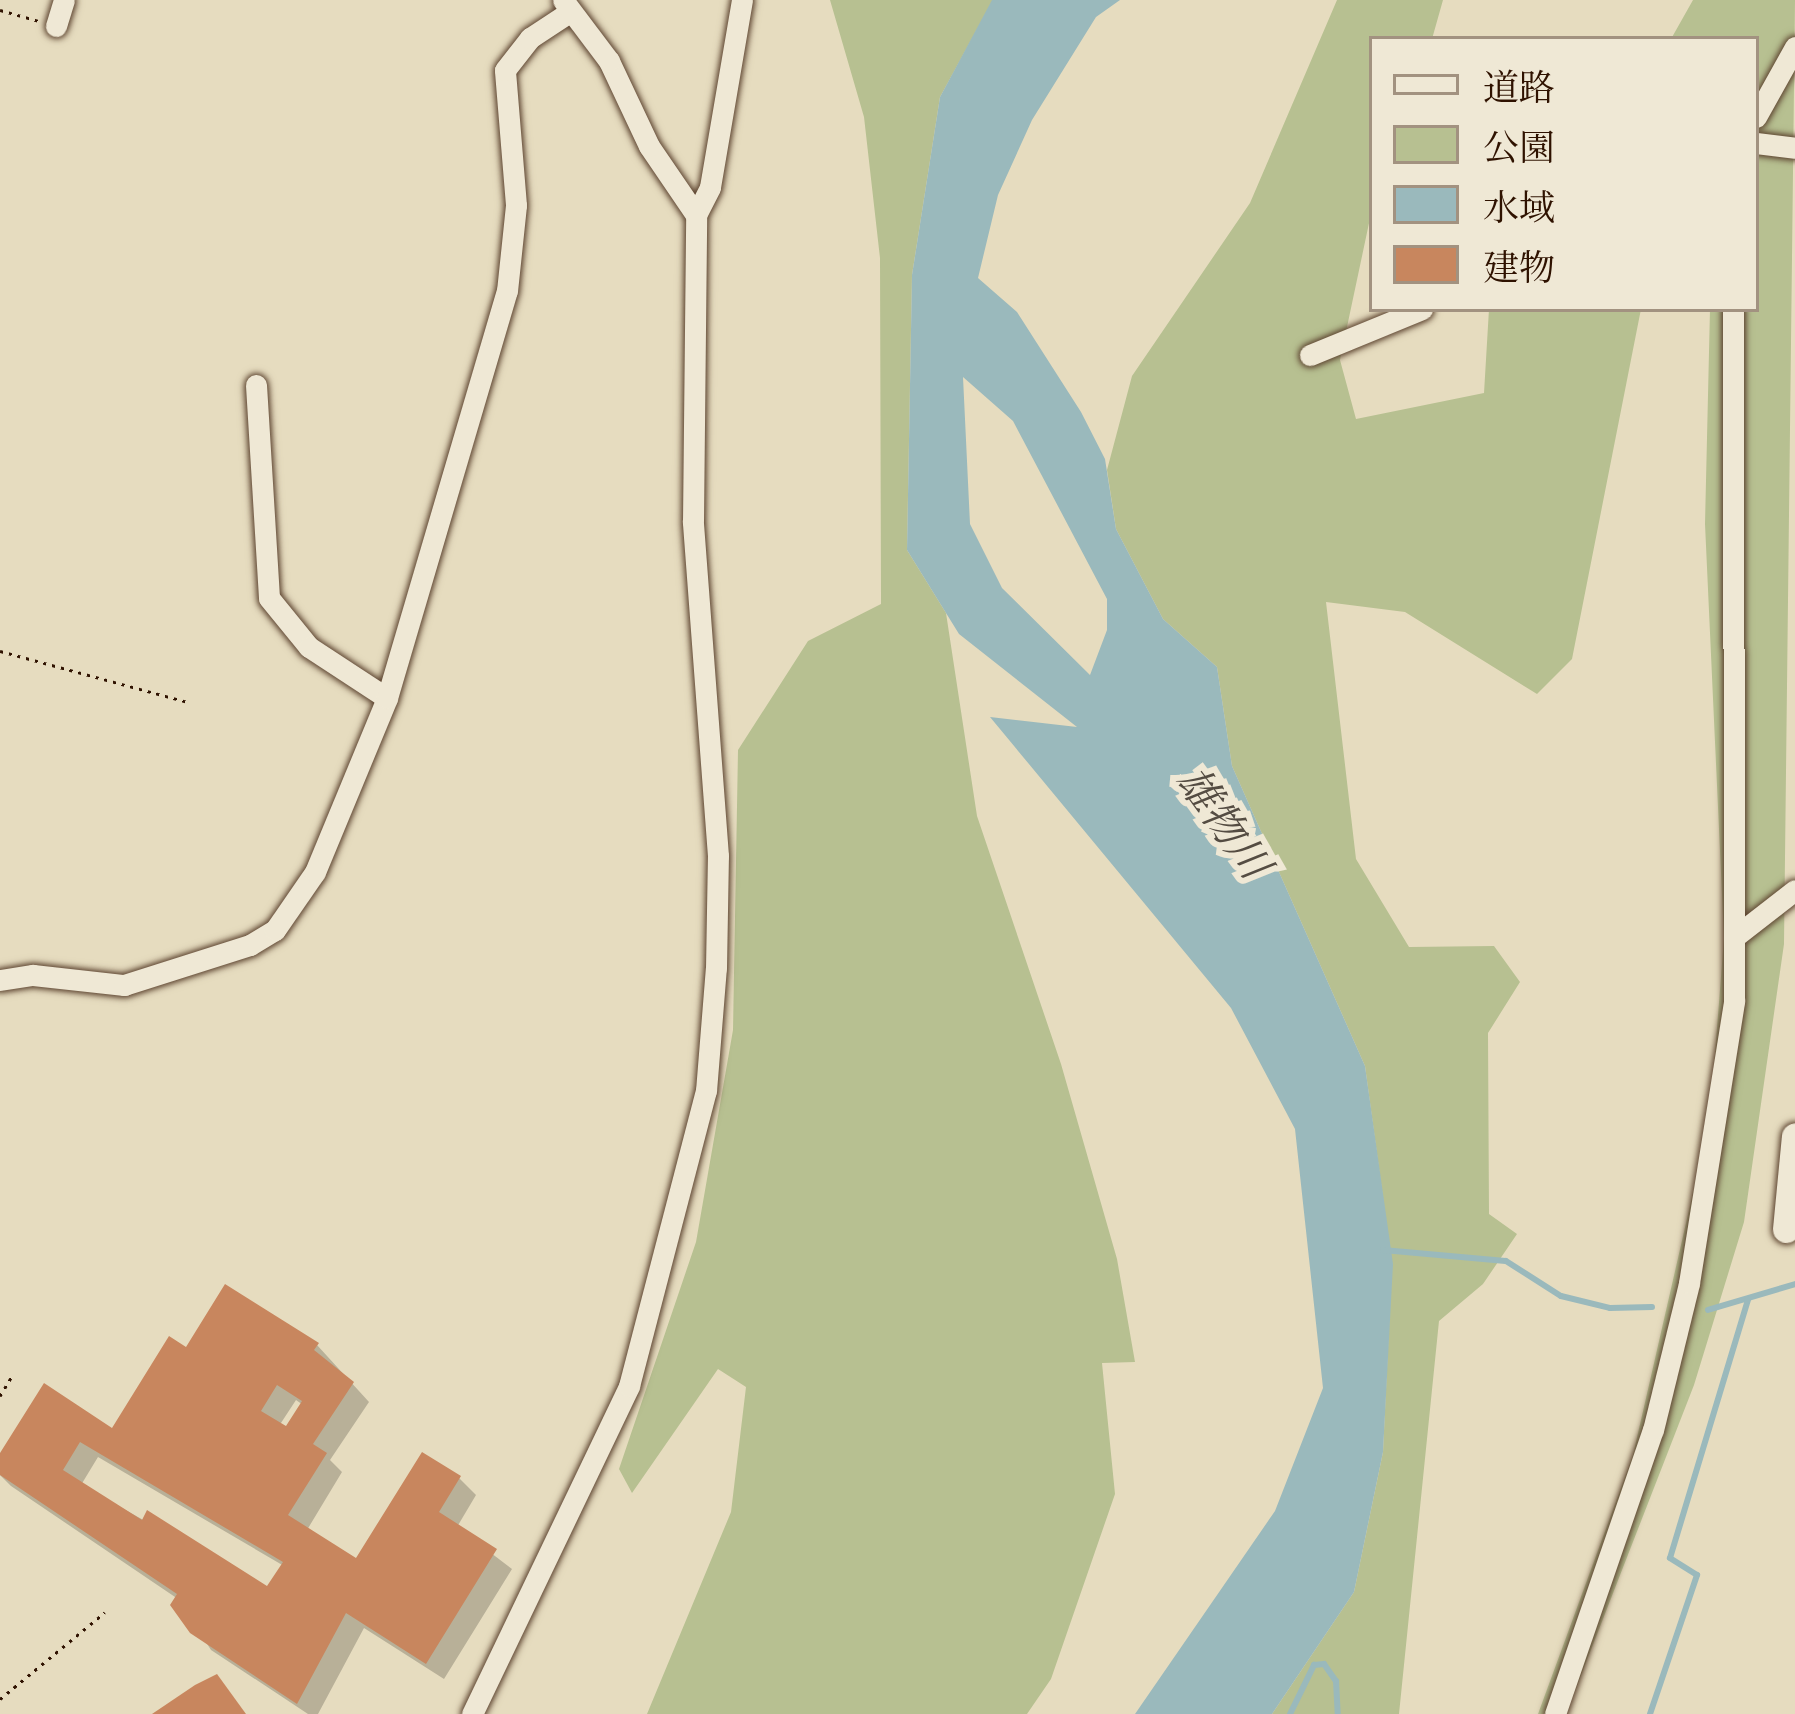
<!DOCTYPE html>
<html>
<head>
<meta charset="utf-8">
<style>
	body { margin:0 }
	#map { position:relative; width:1795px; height:1714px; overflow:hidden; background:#e6dcbf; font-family:"Libre Caslon Text","Noto Serif JP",serif }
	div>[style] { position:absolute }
	.green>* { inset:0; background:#b7c091 }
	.water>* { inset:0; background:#9ab9bc }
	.shadow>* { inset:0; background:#0003 }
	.stream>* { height:6px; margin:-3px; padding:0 3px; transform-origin:3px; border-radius:3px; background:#9ab9bc }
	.building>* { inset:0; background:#c8865e }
	.path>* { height:3px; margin-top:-1.5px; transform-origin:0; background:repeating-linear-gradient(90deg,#2f1200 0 3px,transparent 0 9px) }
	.roads { filter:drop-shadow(0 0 3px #5d4430) drop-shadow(0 0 3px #5d4430) }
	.minor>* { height:21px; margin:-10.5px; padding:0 10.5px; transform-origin:10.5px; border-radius:10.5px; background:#efe8d5 }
	.tertiary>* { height:27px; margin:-13.5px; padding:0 13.5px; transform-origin:13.5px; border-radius:13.5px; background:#efe8d5 }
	span { translate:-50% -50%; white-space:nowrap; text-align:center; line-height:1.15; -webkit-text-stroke:12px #efe8d5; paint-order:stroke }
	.water-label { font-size:42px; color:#544c42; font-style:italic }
	.legend { position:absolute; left:1369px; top:36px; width:390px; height:276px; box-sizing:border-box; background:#efe8d5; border:3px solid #a29280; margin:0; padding:15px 21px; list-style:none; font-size:36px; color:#2f1200 }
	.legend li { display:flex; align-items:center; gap:24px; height:60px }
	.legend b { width:60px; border:3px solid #a29280 }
</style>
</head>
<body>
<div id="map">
	<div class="green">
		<i style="clip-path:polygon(830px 0,993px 0,940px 97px,912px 275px,907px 550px,946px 613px,977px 816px,1061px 1064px,1117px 1259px,1135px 1362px,1102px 1363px,1115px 1494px,1051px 1679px,1027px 1714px,647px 1714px,731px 1512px,746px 1387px,718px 1369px,632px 1493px,619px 1469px,696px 1242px,733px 1030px,738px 750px,808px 641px,881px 604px,880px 258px,864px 117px)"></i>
		<i style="clip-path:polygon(1337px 0,1443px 0,1432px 39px,1372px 39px,1372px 209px,1340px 360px,1356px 419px,1484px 393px,1489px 309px,1641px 309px,1572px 659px,1537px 694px,1405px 612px,1326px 602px,1356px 859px,1409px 947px,1494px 946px,1520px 982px,1488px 1033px,1489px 1214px,1517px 1234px,1483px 1284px,1439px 1321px,1399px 1714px,1272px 1714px,1354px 1592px,1383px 1452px,1392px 1264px,1365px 1066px,1232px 766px,1217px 667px,1163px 619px,1116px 529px,1107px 470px,1132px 376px,1250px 203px)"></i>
		<i style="clip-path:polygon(1693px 0,1795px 0,1784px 944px,1744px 1222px,1694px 1385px,1566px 1714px,1538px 1714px,1633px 1455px,1710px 1118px,1724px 938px,1705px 524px,1710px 309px,1756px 309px,1756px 39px,1671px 39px)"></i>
	</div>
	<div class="water">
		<i style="clip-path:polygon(evenodd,992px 0,1120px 0,1096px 17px,1032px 120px,998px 195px,978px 278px,1017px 312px,1081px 412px,1105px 459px,1116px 529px,1163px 619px,1217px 667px,1232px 766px,1365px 1066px,1393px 1264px,1383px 1452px,1354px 1592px,1272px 1714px,1135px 1714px,1275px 1511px,1323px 1388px,1295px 1129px,1231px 1008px,990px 717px,1077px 727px,959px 634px,907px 550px,912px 275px,940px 97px,992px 0,963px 377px,1013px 421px,1107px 599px,1107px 630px,1090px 675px,1002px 588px,970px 524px,963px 377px)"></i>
	</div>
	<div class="shadow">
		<i style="clip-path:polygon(evenodd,317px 1345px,369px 1402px,330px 1460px,342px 1472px,307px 1530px,357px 1562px,459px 1478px,476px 1495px,457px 1527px,512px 1569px,444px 1679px,364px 1628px,318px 1714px,308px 1714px,211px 1650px,178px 1599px,11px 1486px,0 1475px,0 1458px,113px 1432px,187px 1351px,317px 1345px,296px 1400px,303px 1405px,286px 1431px,279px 1426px,296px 1400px,317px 1345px,98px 1457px,284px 1566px,268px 1590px,81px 1485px,98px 1457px)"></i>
	</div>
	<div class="stream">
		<i style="left:1383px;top:1250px;width:123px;rotate:5.1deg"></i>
		<i style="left:1506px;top:1261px;width:65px;rotate:32.5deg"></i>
		<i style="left:1561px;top:1296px;width:50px;rotate:13.8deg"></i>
		<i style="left:1610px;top:1308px;width:42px;rotate:-1.4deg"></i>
		<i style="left:1708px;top:1310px;width:91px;rotate:-16.6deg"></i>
		<i style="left:1290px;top:1714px;width:55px;rotate:-63.9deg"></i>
		<i style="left:1314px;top:1665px;width:10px;rotate:-6deg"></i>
		<i style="left:1324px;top:1664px;width:21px;rotate:55deg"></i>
		<i style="left:1336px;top:1681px;width:33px;rotate:87deg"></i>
		<i style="left:1650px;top:1714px;width:147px;rotate:-71.3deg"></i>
		<i style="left:1697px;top:1575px;width:32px;rotate:-148deg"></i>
		<i style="left:1670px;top:1558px;width:270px;rotate:-73.2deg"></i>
	</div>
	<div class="building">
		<i style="clip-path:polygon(evenodd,225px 1284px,319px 1343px,314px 1350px,354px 1382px,313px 1444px,327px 1453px,288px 1515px,356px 1558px,422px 1452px,461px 1476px,439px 1512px,497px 1549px,426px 1664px,346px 1613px,297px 1704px,190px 1633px,170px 1605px,177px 1594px,0 1475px,0 1453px,44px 1383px,112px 1428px,169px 1336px,186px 1347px,225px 1284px,277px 1385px,302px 1401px,286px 1426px,261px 1411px,277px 1385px,225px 1284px,80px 1442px,283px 1562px,267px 1586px,147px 1510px,142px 1520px,63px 1470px,80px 1442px)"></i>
		<i style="clip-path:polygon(217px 1674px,246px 1714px,152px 1714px,195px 1685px)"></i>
	</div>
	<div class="path">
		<i style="left:0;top:10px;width:41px;rotate:15.8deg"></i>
		<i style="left:0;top:651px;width:195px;rotate:15.2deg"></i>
		<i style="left:0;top:1396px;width:23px;rotate:-59deg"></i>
		<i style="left:0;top:1699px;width:136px;rotate:-39.6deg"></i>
	</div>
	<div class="roads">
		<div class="minor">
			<i style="left:56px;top:26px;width:27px;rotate:-73deg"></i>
			<i style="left:1756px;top:117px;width:80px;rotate:-60.9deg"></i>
			<i style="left:1756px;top:143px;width:39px;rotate:7deg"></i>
			<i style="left:696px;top:215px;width:31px;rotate:-63deg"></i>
			<i style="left:710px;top:187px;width:190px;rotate:-80.3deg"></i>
			<i style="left:1310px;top:355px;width:121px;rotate:-22.3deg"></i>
			<i style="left:256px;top:385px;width:213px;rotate:86.5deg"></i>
			<i style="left:269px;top:598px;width:63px;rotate:50.8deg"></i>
			<i style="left:309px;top:647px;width:93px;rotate:33.2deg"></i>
			<i style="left:1737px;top:935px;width:73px;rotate:-37.8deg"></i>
			<i style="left:0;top:980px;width:33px;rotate:-9deg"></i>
			<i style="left:33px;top:975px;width:92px;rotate:6.3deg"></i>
			<i style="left:124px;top:985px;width:132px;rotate:-17.6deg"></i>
			<i style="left:250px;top:945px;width:29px;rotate:-31deg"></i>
			<i style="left:275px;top:930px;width:70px;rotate:-55.4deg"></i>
			<i style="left:315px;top:872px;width:188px;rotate:-67.5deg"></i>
			<i style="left:387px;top:698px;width:424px;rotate:-73.6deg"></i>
			<i style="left:507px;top:291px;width:86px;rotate:-84deg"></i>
			<i style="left:516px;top:205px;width:135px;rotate:-94.7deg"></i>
			<i style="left:505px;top:70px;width:41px;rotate:-52deg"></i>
			<i style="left:530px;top:38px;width:45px;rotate:-33.3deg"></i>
			<i style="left:472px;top:1714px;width:364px;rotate:-64.4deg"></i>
			<i style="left:629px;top:1386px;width:305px;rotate:-75.4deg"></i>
			<i style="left:706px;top:1091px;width:123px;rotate:-85.4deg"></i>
			<i style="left:716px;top:968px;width:112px;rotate:-89deg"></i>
			<i style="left:718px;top:856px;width:336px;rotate:-94.3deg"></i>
			<i style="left:693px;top:521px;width:306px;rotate:-89.4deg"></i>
			<i style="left:696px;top:215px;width:83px;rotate:-124.3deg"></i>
			<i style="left:649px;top:146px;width:94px;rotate:-115.2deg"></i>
			<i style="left:609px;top:61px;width:76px;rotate:-127deg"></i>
			<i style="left:1555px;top:1714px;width:300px;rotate:-71deg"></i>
			<i style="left:1653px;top:1430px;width:151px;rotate:-76.2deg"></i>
			<i style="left:1689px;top:1283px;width:286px;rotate:-80.9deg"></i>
			<i style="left:1734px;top:1001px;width:692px;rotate:-90.08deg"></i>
		</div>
		<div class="tertiary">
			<i style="left:1786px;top:1229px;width:93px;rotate:-84.5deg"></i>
		</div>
	</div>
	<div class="water-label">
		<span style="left:1224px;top:822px;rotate:54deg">雄物川</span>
	</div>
	<ul class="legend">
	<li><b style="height:15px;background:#efe8d5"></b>道路</li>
	<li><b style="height:33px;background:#b7c091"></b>公園</li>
	<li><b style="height:33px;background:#9ab9bc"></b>水域</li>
	<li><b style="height:33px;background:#c8865e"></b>建物</li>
	</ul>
</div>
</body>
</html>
